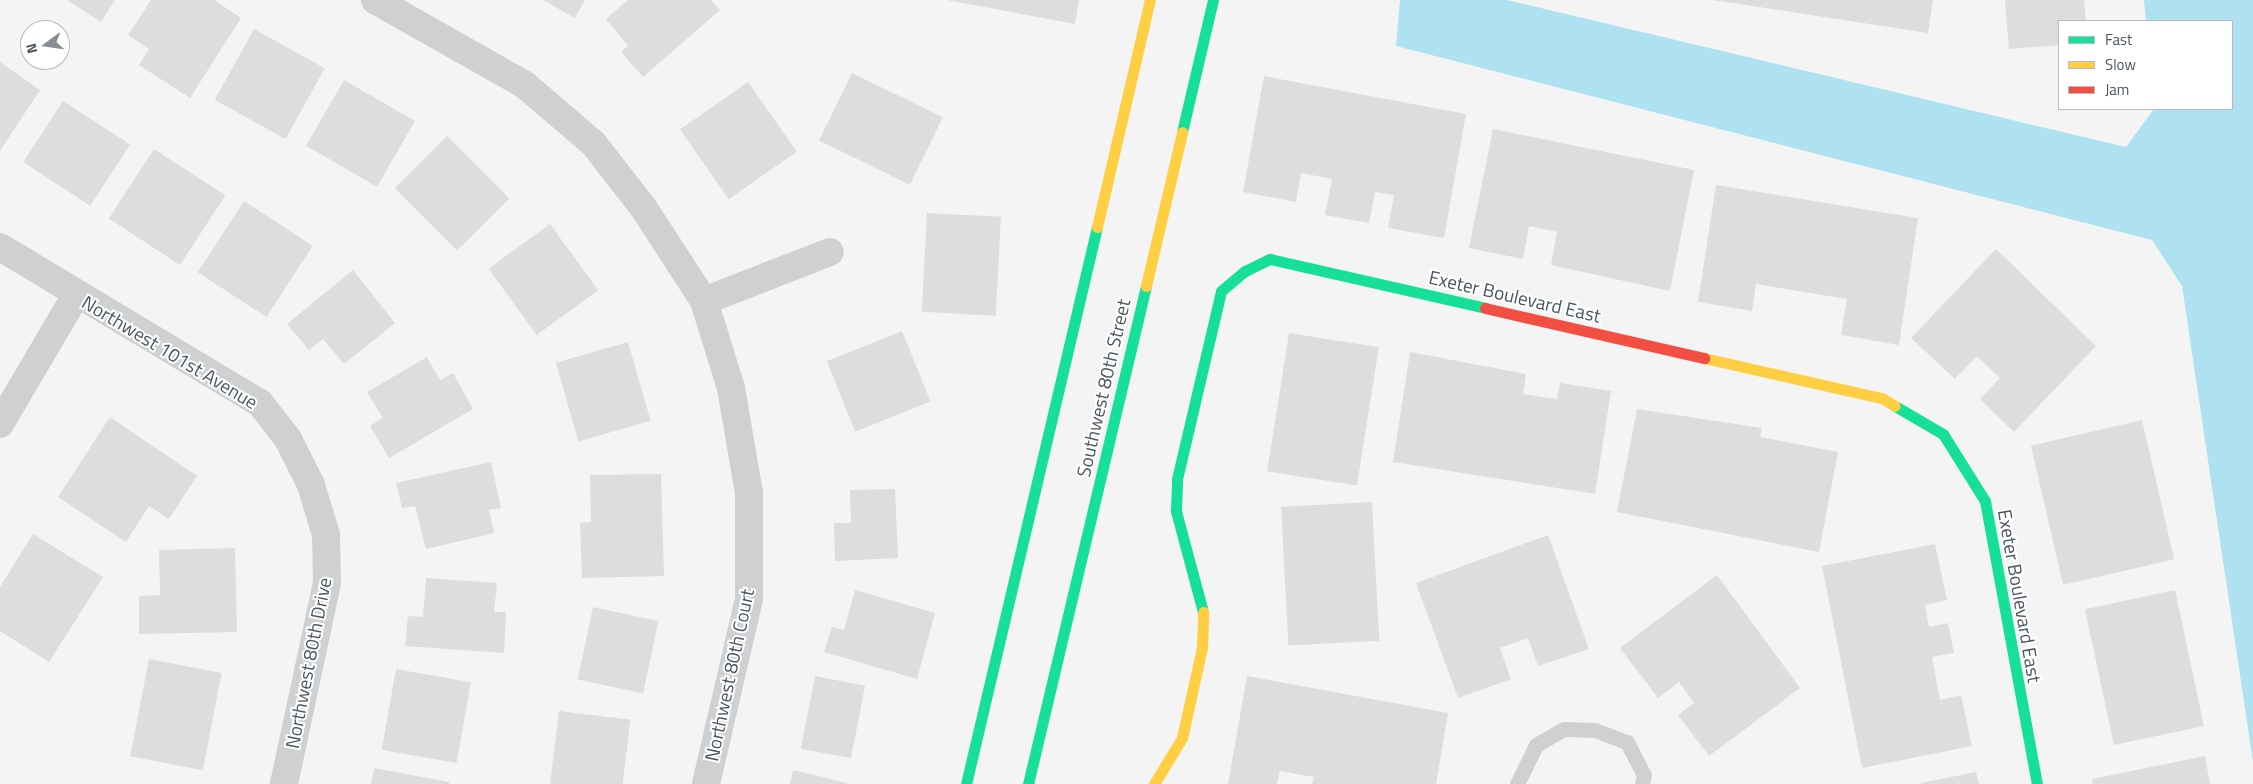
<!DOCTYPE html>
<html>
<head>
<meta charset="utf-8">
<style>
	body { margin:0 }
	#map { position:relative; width:2253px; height:784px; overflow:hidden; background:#f4f4f4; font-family:"Titillium Web",sans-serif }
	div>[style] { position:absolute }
	.water>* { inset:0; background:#aee2f0 }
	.building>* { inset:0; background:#ddddde; transform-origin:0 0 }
	.lane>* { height:15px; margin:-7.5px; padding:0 7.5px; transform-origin:7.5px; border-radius:7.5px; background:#ced0d2 }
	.street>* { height:28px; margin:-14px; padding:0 14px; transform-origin:14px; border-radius:14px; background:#ced0d2 }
	.fast>* { height:11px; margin:-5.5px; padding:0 5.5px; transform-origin:5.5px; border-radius:5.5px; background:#16e098 }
	.slow>* { height:11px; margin:-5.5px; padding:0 5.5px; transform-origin:5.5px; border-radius:5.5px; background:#ffcf43 }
	.jam>* { height:11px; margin:-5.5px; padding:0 5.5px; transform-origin:5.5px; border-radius:5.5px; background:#f24e42 }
	span { translate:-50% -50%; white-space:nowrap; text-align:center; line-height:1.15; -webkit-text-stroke:4px #fff; paint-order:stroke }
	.street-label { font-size:19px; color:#4a5661 }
	.legend { position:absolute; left:2058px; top:20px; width:175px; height:90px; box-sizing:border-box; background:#fff; border:1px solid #b7bbc0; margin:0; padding:6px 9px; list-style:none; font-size:15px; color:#4a5661 }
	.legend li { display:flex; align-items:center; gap:10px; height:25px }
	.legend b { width:25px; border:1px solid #b7bbc0 }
	.north { position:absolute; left:20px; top:20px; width:50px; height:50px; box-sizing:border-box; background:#fff; border:1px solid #b7bbc0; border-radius:50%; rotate:256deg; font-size:14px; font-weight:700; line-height:20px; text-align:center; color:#4a5661 }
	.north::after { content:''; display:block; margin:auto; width:18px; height:22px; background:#868d94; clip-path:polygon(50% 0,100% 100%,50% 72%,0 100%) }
</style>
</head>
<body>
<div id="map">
	<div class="water">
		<i style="clip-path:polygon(1400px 0,1507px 0,2126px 147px,2154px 109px,2232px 109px,2232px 21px,2146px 21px,2144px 0,2253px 0,2253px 762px,2182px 286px,2152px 240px,1396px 46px)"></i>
	</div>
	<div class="building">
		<i style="clip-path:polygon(67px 0,115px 0,101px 22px)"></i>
		<i style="clip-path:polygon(151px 0,214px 0,241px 18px,190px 98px,139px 65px,149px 49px,128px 35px)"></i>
		<i style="clip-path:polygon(543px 0,585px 0,575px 18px)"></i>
		<i style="clip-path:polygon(628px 0,711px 0,720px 10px,643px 77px,621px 52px,628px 46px,606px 19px)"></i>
		<i style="clip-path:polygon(947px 0,1079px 0,1075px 24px)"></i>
		<i style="clip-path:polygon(1713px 0,1933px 0,1928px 33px)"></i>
		<i style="clip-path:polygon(2005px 0,2084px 0,2086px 21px,2059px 21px,2059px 45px,2009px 49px)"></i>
		<i style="left:254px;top:29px;width:81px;height:81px;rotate:29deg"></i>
		<i style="clip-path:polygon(0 62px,40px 90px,0 151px)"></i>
		<i style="left:852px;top:73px;width:101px;height:75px;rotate:26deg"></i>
		<i style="clip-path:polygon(1264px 76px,1466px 114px,1444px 238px,1388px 228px,1394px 195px,1375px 192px,1369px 223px,1325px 215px,1332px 179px,1301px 173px,1296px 202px,1243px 192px)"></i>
		<i style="left:344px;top:80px;width:82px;height:76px;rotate:30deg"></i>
		<i style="left:748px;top:82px;width:85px;height:83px;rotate:55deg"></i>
		<i style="left:63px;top:101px;width:80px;height:73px;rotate:33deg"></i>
		<i style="clip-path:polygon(1493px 129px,1694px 170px,1670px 291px,1551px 265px,1557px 232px,1529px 226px,1523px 259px,1469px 248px)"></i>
		<i style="left:447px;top:136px;width:88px;height:74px;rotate:45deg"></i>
		<i style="left:154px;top:149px;width:85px;height:83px;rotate:33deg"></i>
		<i style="clip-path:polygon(1716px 185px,1918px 218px,1899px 345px,1841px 335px,1847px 299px,1756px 284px,1752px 311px,1698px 302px)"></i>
		<i style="left:244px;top:201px;width:82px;height:85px;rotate:33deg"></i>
		<i style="left:927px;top:213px;width:74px;height:99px;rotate:3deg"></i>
		<i style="left:550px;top:224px;width:82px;height:76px;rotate:54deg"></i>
		<i style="clip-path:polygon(1996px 249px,2096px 346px,2014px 432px,1980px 399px,2000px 378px,1977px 356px,1955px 379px,1911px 338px)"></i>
		<i style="clip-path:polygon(353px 270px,395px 323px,344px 364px,323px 339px,309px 350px,287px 324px)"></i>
		<i style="left:902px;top:331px;width:76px;height:81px;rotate:68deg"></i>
		<i style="left:1289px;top:333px;width:91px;height:140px;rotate:9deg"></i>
		<i style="left:628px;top:342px;width:82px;height:75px;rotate:74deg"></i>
		<i style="clip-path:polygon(1410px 352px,1526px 374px,1523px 394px,1557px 399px,1560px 383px,1611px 391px,1595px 494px,1393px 462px)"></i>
		<i style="clip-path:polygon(427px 357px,440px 380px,453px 373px,473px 409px,389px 458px,370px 426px,383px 418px,367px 392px)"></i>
		<i style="clip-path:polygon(1637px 409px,1762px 428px,1760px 437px,1838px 452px,1819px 552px,1617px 512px)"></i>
		<i style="clip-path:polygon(110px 417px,197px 476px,169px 519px,149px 506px,126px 542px,58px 497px)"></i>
		<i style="left:2142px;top:420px;width:143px;height:114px;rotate:77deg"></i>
		<i style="clip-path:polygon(491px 462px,501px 508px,489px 510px,494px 533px,426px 549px,415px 506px,402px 508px,396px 483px)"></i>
		<i style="clip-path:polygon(661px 474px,664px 576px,582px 578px,580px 523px,591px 522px,590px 475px)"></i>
		<i style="clip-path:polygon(895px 489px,898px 558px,835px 561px,834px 523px,851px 523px,850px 490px)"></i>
		<i style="left:1372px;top:502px;width:139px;height:91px;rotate:87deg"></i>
		<i style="clip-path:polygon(33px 534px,103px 577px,49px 662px,0 631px,0 587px)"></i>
		<i style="clip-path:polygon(1548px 535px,1589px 649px,1538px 666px,1528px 638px,1500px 648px,1511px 679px,1458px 698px,1416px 583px)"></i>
		<i style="clip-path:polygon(1935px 544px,1947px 600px,1925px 605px,1929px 627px,1948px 623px,1954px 653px,1932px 657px,1940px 700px,1961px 695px,1972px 746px,1862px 768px,1822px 566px)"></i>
		<i style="clip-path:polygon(235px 548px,237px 632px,139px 634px,139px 596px,160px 595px,159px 550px)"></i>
		<i style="clip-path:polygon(1717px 575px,1800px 688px,1709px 756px,1678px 715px,1694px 703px,1679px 682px,1658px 698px,1620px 648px)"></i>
		<i style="clip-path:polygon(426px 578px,497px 583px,494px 612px,506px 612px,504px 653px,405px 646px,408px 616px,423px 617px)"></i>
		<i style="clip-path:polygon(855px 590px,935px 613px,917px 679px,824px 652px,832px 627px,844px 630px)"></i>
		<i style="left:2175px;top:590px;width:139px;height:92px;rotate:78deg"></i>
		<i style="left:593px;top:607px;width:67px;height:74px;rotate:12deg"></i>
		<i style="left:149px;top:659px;width:74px;height:99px;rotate:11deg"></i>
		<i style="left:396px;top:669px;width:76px;height:82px;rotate:10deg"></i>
		<i style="left:815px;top:676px;width:51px;height:74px;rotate:11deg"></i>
		<i style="clip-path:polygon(1247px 676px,1448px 713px,1436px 784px,1312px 784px,1314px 777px,1280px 771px,1277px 784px,1228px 784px)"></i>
		<i style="left:559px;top:711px;width:72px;height:73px;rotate:7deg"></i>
		<i style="clip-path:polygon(2205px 756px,2210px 784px,2093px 784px,2092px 779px)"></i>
		<i style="clip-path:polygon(374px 768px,449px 782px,449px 784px,371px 784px)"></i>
		<i style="clip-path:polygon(793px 770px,847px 783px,847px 784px,790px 784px)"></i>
		<i style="clip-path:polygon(1976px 772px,1979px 784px,1921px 784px,1921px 783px)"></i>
	</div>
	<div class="lane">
		<i style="left:1517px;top:784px;width:43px;rotate:-64deg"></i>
		<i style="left:1536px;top:745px;width:32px;rotate:-30deg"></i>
		<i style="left:1564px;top:729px;width:31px;rotate:2deg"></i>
		<i style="left:1595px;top:730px;width:34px;rotate:21deg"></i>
		<i style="left:1627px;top:742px;width:37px;rotate:63deg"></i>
		<i style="left:1644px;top:775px;width:9px;rotate:103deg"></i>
	</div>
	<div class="street">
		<i style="left:375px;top:0;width:172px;rotate:29.5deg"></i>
		<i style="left:525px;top:85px;width:89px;rotate:40.5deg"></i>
		<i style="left:593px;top:143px;width:81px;rotate:52deg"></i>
		<i style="left:643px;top:207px;width:112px;rotate:57deg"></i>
		<i style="left:704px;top:301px;width:91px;rotate:72.8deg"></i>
		<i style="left:731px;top:388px;width:107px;rotate:80.3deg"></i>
		<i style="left:749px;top:493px;width:106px;rotate:90deg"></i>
		<i style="left:749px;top:599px;width:190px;rotate:103.1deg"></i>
		<i style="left:0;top:247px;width:303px;rotate:31deg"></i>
		<i style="left:260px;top:403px;width:46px;rotate:52.1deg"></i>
		<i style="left:288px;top:439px;width:51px;rotate:63.4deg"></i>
		<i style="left:311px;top:485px;width:52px;rotate:73.3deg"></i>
		<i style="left:326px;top:535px;width:48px;rotate:88.8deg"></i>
		<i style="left:327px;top:583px;width:206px;rotate:102.1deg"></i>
		<i style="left:704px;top:301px;width:135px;rotate:-21.3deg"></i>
		<i style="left:0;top:424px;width:150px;rotate:-59.5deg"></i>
	</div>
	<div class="fast">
		<i style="left:1182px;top:132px;width:136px;rotate:-76.8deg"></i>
		<i style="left:1895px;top:406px;width:56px;rotate:30.3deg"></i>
		<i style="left:1943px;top:434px;width:79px;rotate:57.9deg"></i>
		<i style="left:1985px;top:501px;width:288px;rotate:79.6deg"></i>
		<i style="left:1203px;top:612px;width:105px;rotate:-105deg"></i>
		<i style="left:1176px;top:511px;width:32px;rotate:-88deg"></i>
		<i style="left:1177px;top:479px;width:193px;rotate:-76.8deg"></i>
		<i style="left:1221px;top:291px;width:31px;rotate:-40deg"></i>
		<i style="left:1245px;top:271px;width:28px;rotate:-26deg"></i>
		<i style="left:1270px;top:259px;width:221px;rotate:12.8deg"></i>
		<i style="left:966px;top:784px;width:572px;rotate:-76.77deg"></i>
		<i style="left:1028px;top:784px;width:512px;rotate:-76.67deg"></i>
	</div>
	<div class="slow">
		<i style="left:1097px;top:227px;width:233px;rotate:-76.9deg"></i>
		<i style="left:1146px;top:286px;width:158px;rotate:-76.8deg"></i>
		<i style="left:1704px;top:358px;width:182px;rotate:12.7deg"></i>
		<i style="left:1882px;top:398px;width:15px;rotate:32deg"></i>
		<i style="left:1154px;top:784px;width:54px;rotate:-58.7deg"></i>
		<i style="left:1182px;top:738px;width:92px;rotate:-77.5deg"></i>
		<i style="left:1202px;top:648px;width:36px;rotate:-88deg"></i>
	</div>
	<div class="jam">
		<i style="left:1485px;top:308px;width:225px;rotate:12.9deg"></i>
	</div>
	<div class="street-label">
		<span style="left:1515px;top:296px;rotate:13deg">Exeter Boulevard East</span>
		<span style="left:170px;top:352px;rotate:31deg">Northwest 101st Avenue</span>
		<span style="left:1103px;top:388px;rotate:-77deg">Southwest 80th Street</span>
		<span style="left:2020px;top:596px;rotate:80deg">Exeter Boulevard East</span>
		<span style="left:308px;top:663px;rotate:-79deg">Northwest 80th Drive</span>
		<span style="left:729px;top:675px;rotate:-78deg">Northwest 80th Court</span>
	</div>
	<ul class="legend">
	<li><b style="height:6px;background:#16e098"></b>Fast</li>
	<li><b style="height:6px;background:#ffcf43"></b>Slow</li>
	<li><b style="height:6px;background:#f24e42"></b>Jam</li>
	</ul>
	<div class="north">N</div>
</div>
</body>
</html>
